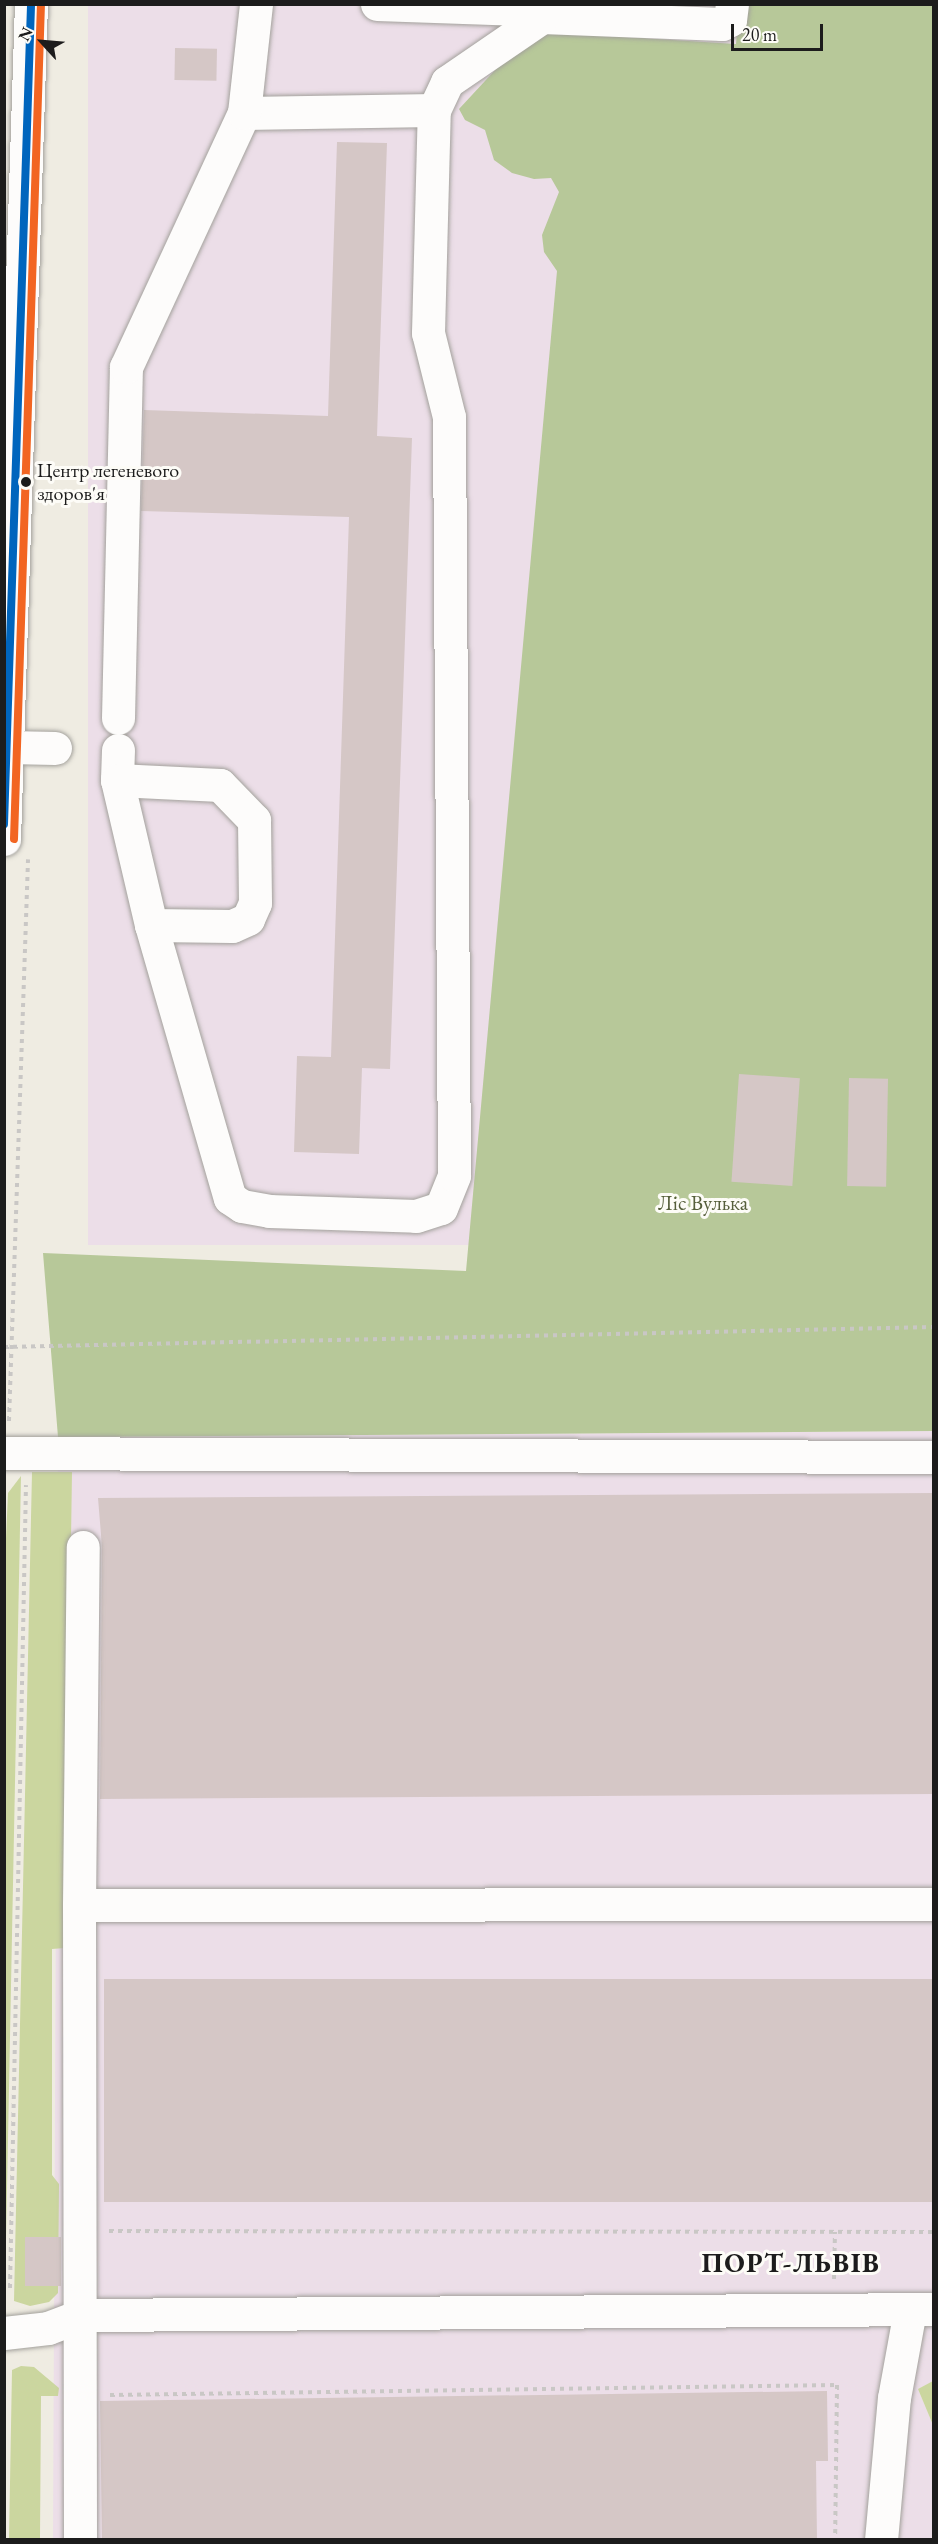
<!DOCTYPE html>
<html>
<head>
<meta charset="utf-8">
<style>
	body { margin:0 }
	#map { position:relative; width:938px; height:2544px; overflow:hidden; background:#efece2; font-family:"EB Garamond",serif }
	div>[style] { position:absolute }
	.built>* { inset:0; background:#ecdee8; transform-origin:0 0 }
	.green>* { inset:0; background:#cbd69f }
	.forest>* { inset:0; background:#b7c899 }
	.building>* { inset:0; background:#d5c7c6; transform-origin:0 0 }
	.path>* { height:4px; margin-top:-2px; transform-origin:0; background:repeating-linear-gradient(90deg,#c9c7c5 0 4.5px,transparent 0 9px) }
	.roads { filter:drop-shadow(0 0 2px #a3a19c) drop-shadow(0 0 2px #a3a19c) }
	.minor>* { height:33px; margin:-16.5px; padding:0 16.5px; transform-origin:16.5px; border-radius:16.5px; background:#fdfcfb }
	.bus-1>* { height:8px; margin:-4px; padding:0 4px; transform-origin:4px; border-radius:4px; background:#0065bd }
	.bus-2>* { height:8px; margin:-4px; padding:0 4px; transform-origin:4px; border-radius:4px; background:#f26522 }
	.dots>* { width:16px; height:16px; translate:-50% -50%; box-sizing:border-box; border:3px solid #fdfcf7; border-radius:50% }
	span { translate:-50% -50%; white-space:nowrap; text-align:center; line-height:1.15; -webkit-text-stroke:6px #fdfcf7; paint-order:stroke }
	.bus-label { font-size:20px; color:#1c1c1c }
	.left { translate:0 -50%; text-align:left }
	.park-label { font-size:21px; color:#565f3b }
	.district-label { font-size:27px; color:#1c1c1c; font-weight:700; letter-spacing:1.5px }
	.frame { position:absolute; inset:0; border:6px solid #1c1c1c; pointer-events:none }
	.north { position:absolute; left:12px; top:12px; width:60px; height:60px; -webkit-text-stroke:4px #fdfcf7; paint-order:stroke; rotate:296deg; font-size:16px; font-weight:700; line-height:24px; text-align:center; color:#1c1c1c }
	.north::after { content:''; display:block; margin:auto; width:21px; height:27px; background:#1c1c1c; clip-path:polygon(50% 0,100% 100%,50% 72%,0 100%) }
	.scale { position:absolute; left:731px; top:24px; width:92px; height:27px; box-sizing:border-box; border:3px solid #1c1c1c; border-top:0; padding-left:8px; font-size:18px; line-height:21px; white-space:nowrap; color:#1c1c1c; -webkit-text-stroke:4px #fdfcf7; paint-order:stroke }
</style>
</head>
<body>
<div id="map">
	<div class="built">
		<i style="left:88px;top:5px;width:845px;height:1240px"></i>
		<i style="clip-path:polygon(933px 1431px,934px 2381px,918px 2389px,933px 2425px,933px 2539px,53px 2540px,58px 1437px)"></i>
	</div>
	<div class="green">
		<i style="clip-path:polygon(32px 1472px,72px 1472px,65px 1948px,52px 1949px,52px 2175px,59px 2184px,58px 2293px,49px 2302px,30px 2306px,14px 2301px)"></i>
		<i style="clip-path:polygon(21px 1476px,5px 2292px,5px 1561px,8px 1493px)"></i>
		<i style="clip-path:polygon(21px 2366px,34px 2367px,59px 2388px,58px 2396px,41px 2396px,40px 2539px,9px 2539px,12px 2370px)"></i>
		<i style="clip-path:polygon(933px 2381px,933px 2425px,918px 2389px)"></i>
	</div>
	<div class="forest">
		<i style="clip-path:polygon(739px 5px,933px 5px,933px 1431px,58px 1437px,43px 1253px,466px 1271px,557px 271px,544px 252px,542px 235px,559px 192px,551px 178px,534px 179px,512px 173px,494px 160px,485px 130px,465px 120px,459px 109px,523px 40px,546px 32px,736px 44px)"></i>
	</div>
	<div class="building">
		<i style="left:175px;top:48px;width:42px;height:32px;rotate:1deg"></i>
		<i style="clip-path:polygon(337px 142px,387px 143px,377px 436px,412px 438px,390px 1069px,362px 1068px,359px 1154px,294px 1152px,297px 1056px,331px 1057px,349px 517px,141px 511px,144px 410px,328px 416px)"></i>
		<i style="left:739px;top:1074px;width:61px;height:108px;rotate:4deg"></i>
		<i style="left:849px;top:1078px;width:39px;height:108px;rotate:1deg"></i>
		<i style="clip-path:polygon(933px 1493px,933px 1794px,100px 1799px,102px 1547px,98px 1498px)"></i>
		<i style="left:933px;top:1979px;width:223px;height:829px;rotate:90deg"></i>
		<i style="left:61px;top:2237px;width:49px;height:36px;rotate:90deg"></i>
		<i style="clip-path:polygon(827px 2391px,828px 2461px,816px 2461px,817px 2540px,102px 2540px,100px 2401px)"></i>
	</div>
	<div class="path">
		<i style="left:4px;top:1347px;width:930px;rotate:-1.23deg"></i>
		<i style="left:9px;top:1421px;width:562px;rotate:-88.06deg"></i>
		<i style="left:109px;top:2231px;width:825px;rotate:0.07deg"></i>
		<i style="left:834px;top:2279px;width:47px;rotate:-88.8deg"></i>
		<i style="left:10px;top:2288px;width:803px;rotate:-88.86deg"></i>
		<i style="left:110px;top:2395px;width:727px;rotate:-0.79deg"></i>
		<i style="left:837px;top:2385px;width:155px;rotate:90.7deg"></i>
	</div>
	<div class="roads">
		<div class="minor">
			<i style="left:377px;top:4px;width:144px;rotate:2deg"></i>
			<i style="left:521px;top:9px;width:22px;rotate:21deg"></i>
			<i style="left:542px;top:17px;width:180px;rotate:2.2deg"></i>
			<i style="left:722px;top:24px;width:9px;rotate:-27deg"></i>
			<i style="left:730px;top:20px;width:16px;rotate:-83deg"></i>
			<i style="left:244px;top:113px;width:190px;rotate:-0.9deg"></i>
			<i style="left:118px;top:718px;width:351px;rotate:-88.7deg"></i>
			<i style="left:126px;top:367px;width:280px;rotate:-65.1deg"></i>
			<i style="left:244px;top:113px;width:110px;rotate:-83.7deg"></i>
			<i style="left:8px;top:747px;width:47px;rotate:1.2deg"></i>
			<i style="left:118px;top:750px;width:30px;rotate:92deg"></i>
			<i style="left:117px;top:780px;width:149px;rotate:76.8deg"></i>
			<i style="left:151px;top:925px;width:284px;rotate:73.9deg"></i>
			<i style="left:230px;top:1198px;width:14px;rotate:34deg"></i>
			<i style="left:242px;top:1206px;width:27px;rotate:10deg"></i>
			<i style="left:269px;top:1211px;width:147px;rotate:1.9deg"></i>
			<i style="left:416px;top:1216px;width:26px;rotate:-18deg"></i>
			<i style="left:441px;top:1208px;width:35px;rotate:-68deg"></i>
			<i style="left:454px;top:1175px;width:758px;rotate:-90.38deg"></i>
			<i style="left:449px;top:417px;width:87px;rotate:-104deg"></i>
			<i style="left:428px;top:333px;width:223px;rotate:-88.5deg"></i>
			<i style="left:434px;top:110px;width:31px;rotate:-65deg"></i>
			<i style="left:447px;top:82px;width:115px;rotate:-34.4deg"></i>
			<i style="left:542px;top:17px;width:13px;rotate:-90deg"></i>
			<i style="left:117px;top:780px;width:103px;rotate:2.8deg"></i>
			<i style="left:220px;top:785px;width:49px;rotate:45.8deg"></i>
			<i style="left:254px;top:820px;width:83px;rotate:89.3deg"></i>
			<i style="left:255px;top:903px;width:17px;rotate:114deg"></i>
			<i style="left:248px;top:919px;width:17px;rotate:156deg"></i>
			<i style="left:232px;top:926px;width:81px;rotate:-179.3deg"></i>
			<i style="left:4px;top:839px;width:835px;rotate:-88.15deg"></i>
			<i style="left:4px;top:1453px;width:930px;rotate:0.25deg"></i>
			<i style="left:79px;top:1905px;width:855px;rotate:-0.07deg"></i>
			<i style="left:4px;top:2333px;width:44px;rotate:-6.5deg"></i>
			<i style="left:48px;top:2328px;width:36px;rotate:-21deg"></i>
			<i style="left:82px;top:2315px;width:852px;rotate:-0.4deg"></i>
			<i style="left:80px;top:2540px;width:635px;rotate:-90.09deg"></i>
			<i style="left:79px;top:1905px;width:358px;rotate:-89.4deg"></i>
			<i style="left:881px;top:2540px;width:143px;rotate:-84.8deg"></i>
			<i style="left:894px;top:2398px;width:89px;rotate:-79.7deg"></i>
		</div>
	</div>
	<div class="bus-1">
		<i style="left:4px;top:824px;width:820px;rotate:-88.11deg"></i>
	</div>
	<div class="bus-2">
		<i style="left:14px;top:839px;width:835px;rotate:-88.15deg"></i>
	</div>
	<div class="dots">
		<i style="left:26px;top:482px;background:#1c1c1c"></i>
	</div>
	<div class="bus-label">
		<span class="left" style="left:37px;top:482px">Центр легеневого<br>здоров'я</span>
	</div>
	<div class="park-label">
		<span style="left:703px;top:1203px">Ліс Вулька</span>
	</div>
	<div class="district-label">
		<span style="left:791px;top:2263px">ПОРТ-ЛЬВІВ</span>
	</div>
	<div class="frame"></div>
	<div class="north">N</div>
	<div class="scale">20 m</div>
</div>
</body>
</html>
